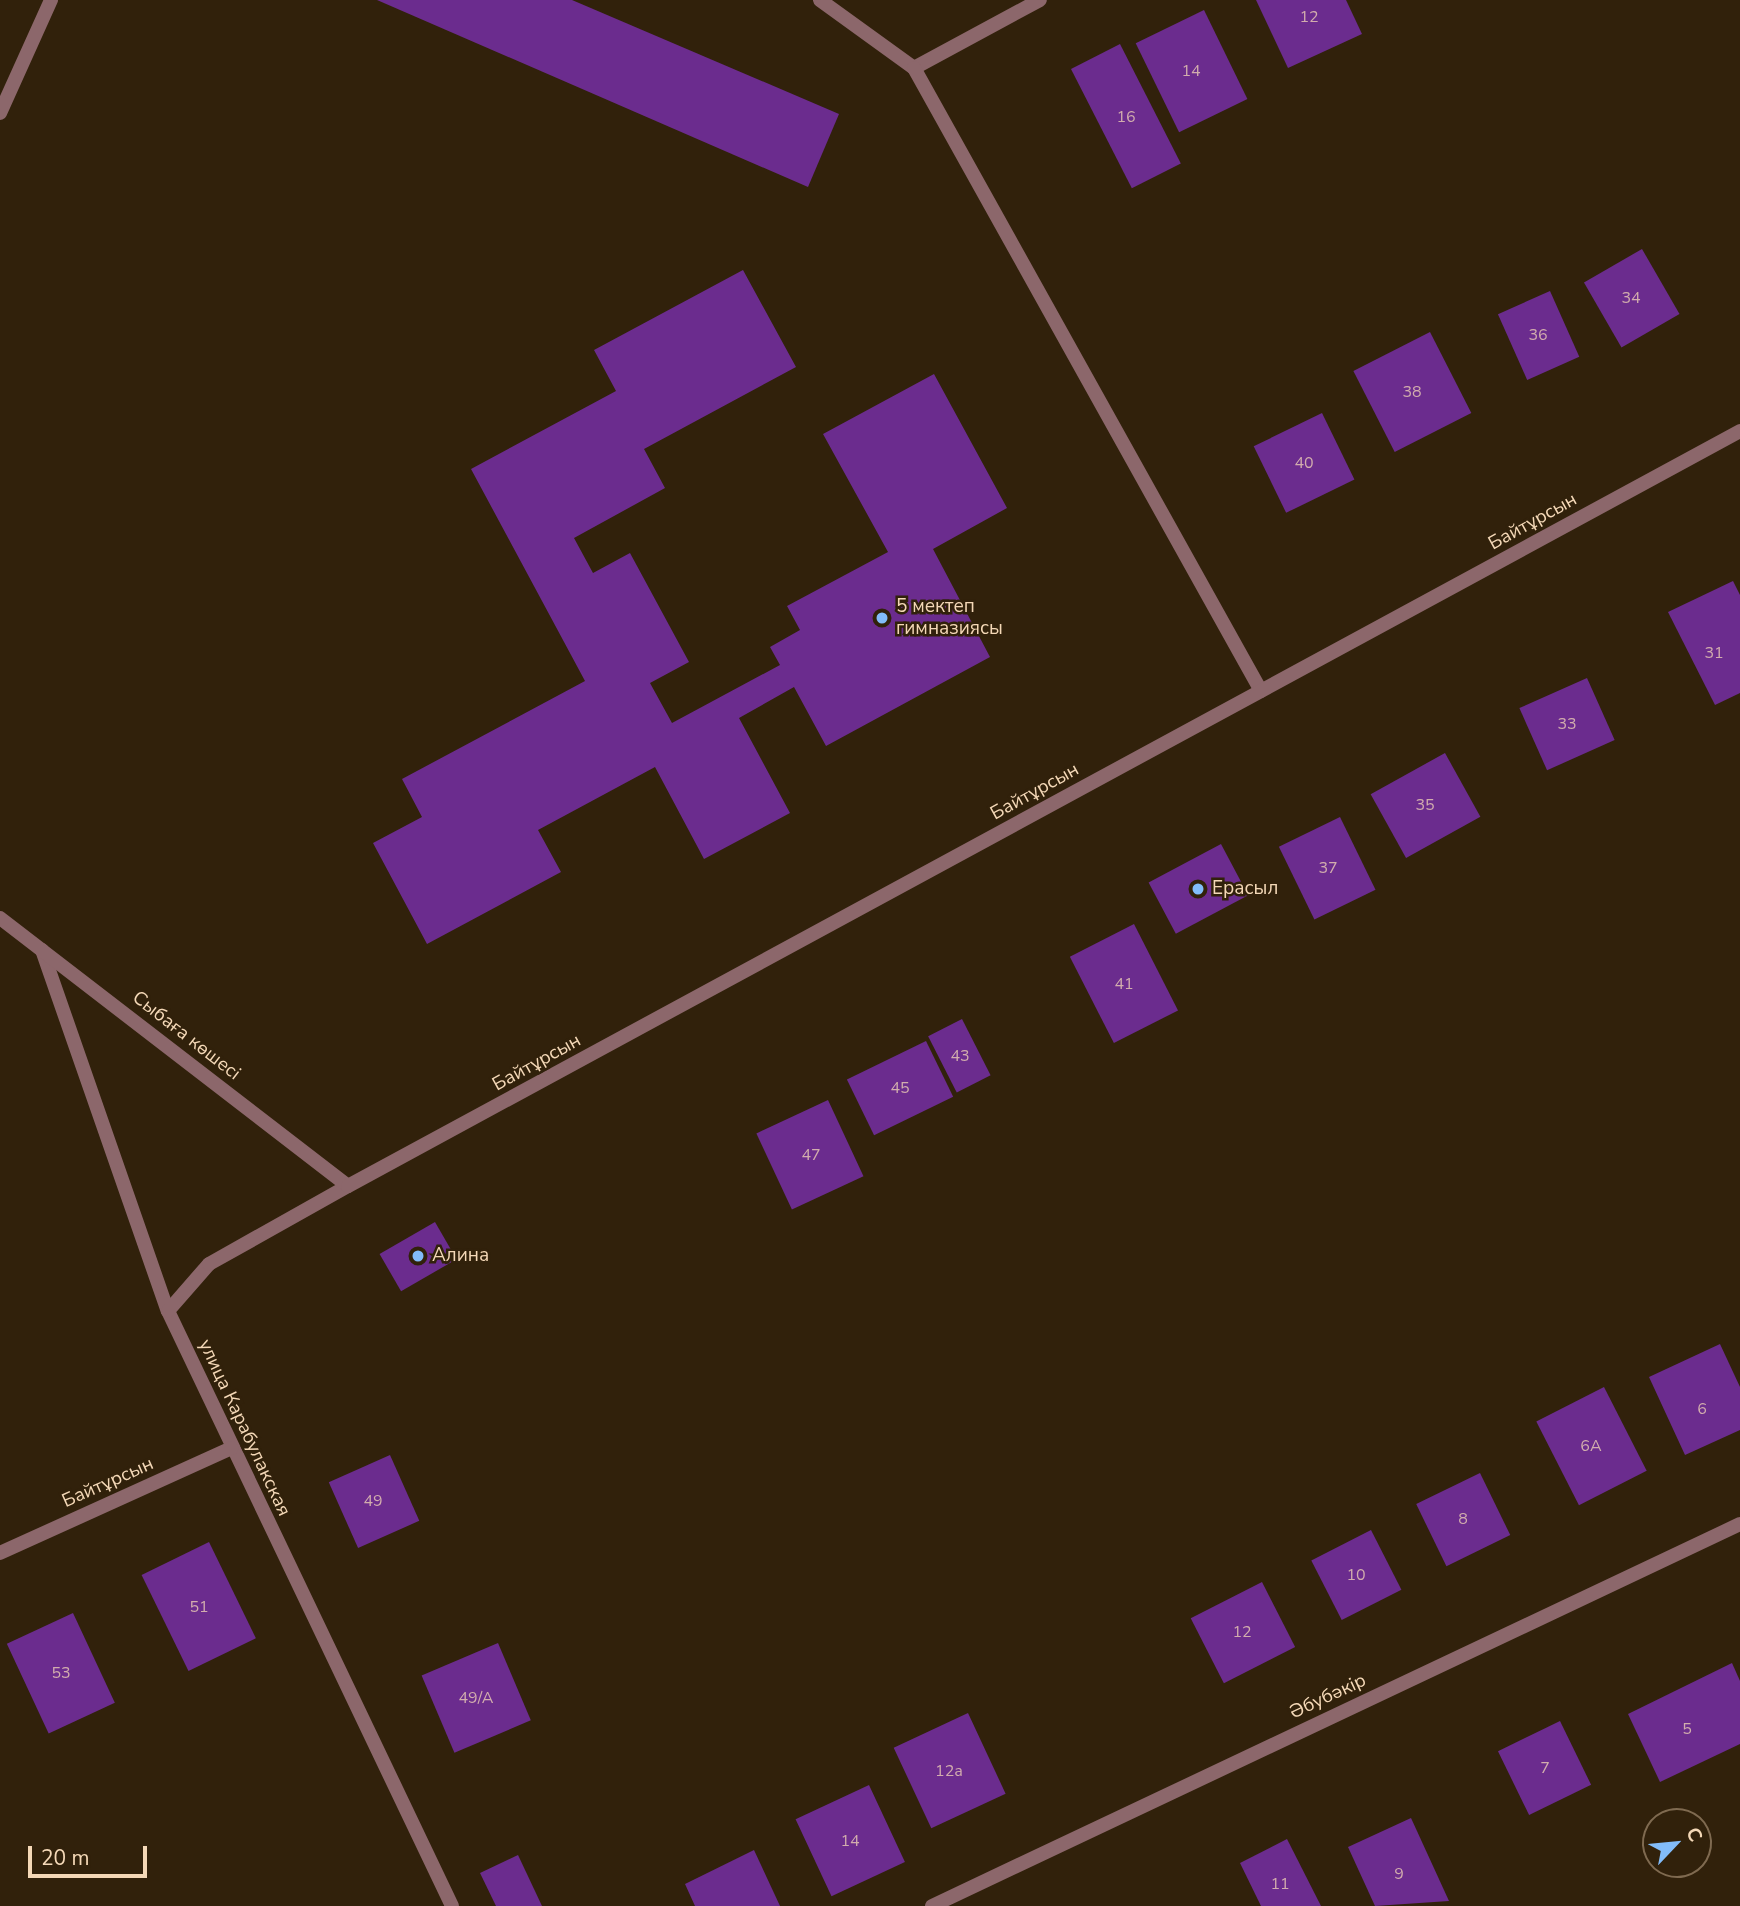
<!DOCTYPE html>
<html>
<head>
<meta charset="utf-8">
<style>
	body { margin:0 }
	#map { position:relative; width:1740px; height:1906px; overflow:hidden; background:#31210b; font-family:"Nunito Sans",sans-serif }
	div>[style] { position:absolute }
	.building>* { inset:0; background:#6b2c8e; transform-origin:0 0 }
	.service>* { height:14px; margin:-7px; padding:0 7px; transform-origin:7px; border-radius:7px; background:#8c676b }
	.minor>* { height:14px; margin:-7px; padding:0 7px; transform-origin:7px; border-radius:7px; background:#8c676b }
	.tertiary>* { height:14px; margin:-7px; padding:0 7px; transform-origin:7px; border-radius:7px; background:#8c676b }
	.dots>* { width:19px; height:19px; translate:-50% -50%; box-sizing:border-box; border:4px solid #31210b; border-radius:50% }
	span { translate:-50% -50%; white-space:nowrap; text-align:center; line-height:1.15; -webkit-text-stroke:5px #31210b; paint-order:stroke }
	.number-label { font-size:16px; color:#d2adad }
	.number-label span { -webkit-text-stroke-width:0 }
	.street-label { font-size:19px; color:#f4d8b7 }
	.poi-label { font-size:19px; color:#f4d8b7 }
	.left { translate:0 -50%; text-align:left }
	.north { position:absolute; left:1642px; top:1808px; width:70px; height:70px; box-sizing:border-box; background:#31210b; border:2px solid #7f6a50; border-radius:50%; rotate:64deg; font-size:19px; font-weight:700; line-height:28px; text-align:center; color:#f4d8b7 }
	.north::after { content:''; display:block; margin:auto; width:24px; height:32px; background:#82bcfa; clip-path:polygon(50% 0,100% 100%,50% 72%,0 100%) }
	.scale { position:absolute; left:28px; top:1846px; width:119px; height:32px; box-sizing:border-box; border:4px solid #f4d8b7; border-top:0; padding-left:9px; font-size:21px; line-height:24px; white-space:nowrap; color:#f4d8b7; -webkit-text-stroke:5px #31210b; paint-order:stroke }
</style>
</head>
<body>
<div id="map">
	<div class="building">
		<i style="clip-path:polygon(377px 0,572px 0,839px 114px,808px 187px)"></i>
		<i style="clip-path:polygon(1256px 0,1346px 0,1362px 34px,1288px 68px)"></i>
		<i style="left:1204px;top:10px;width:99px;height:76px;rotate:64deg"></i>
		<i style="left:1120px;top:44px;width:134px;height:55px;rotate:63deg"></i>
		<i style="left:1642px;top:249px;width:75px;height:67px;rotate:60deg"></i>
		<i style="clip-path:polygon(743px 270px,796px 367px,644px 449px,665px 488px,574px 538px,593px 573px,630px 553px,689px 662px,650px 683px,672px 723px,780px 665px,770px 647px,800px 630px,787px 606px,888px 552px,823px 434px,934px 374px,1007px 508px,933px 549px,990px 657px,826px 746px,794px 687px,739px 718px,790px 813px,704px 859px,655px 767px,538px 830px,561px 872px,427px 944px,373px 843px,422px 817px,402px 779px,585px 681px,471px 469px,616px 391px,594px 350px)"></i>
		<i style="left:1550px;top:291px;width:72px;height:57px;rotate:66deg"></i>
		<i style="left:1430px;top:332px;width:91px;height:86px;rotate:63deg"></i>
		<i style="left:1322px;top:413px;width:74px;height:76px;rotate:64deg"></i>
		<i style="clip-path:polygon(1733px 581px,1740px 595px,1740px 693px,1715px 705px,1668px 612px)"></i>
		<i style="left:1587px;top:678px;width:68px;height:74px;rotate:66deg"></i>
		<i style="left:1445px;top:753px;width:73px;height:85px;rotate:61deg"></i>
		<i style="left:1340px;top:817px;width:81px;height:68px;rotate:64deg"></i>
		<i style="left:1221px;top:844px;width:58px;height:82px;rotate:62deg"></i>
		<i style="left:1134px;top:924px;width:97px;height:72px;rotate:63deg"></i>
		<i style="left:962px;top:1019px;width:63px;height:38px;rotate:63deg"></i>
		<i style="left:926px;top:1041px;width:62px;height:88px;rotate:64deg"></i>
		<i style="left:828px;top:1100px;width:84px;height:79px;rotate:65deg"></i>
		<i style="left:435px;top:1222px;width:43px;height:64px;rotate:60deg"></i>
		<i style="clip-path:polygon(1720px 1344px,1740px 1387px,1740px 1430px,1685px 1455px,1649px 1377px)"></i>
		<i style="left:1604px;top:1387px;width:94px;height:76px;rotate:63deg"></i>
		<i style="left:390px;top:1455px;width:72px;height:67px;rotate:66deg"></i>
		<i style="left:1480px;top:1473px;width:69px;height:71px;rotate:64deg"></i>
		<i style="left:1371px;top:1530px;width:67px;height:67px;rotate:63deg"></i>
		<i style="left:209px;top:1542px;width:107px;height:75px;rotate:64deg"></i>
		<i style="left:1262px;top:1582px;width:73px;height:80px;rotate:63deg"></i>
		<i style="left:73px;top:1613px;width:99px;height:73px;rotate:65deg"></i>
		<i style="left:498px;top:1643px;width:84px;height:83px;rotate:67deg"></i>
		<i style="clip-path:polygon(1732px 1663px,1740px 1681px,1740px 1744px,1660px 1782px,1628px 1714px)"></i>
		<i style="left:968px;top:1713px;width:89px;height:82px;rotate:65deg"></i>
		<i style="left:1560px;top:1721px;width:71px;height:69px;rotate:64deg"></i>
		<i style="left:869px;top:1785px;width:85px;height:81px;rotate:65deg"></i>
		<i style="clip-path:polygon(1411px 1818px,1449px 1901px,1375px 1906px,1348px 1847px)"></i>
		<i style="clip-path:polygon(1287px 1839px,1321px 1906px,1261px 1906px,1240px 1863px)"></i>
		<i style="clip-path:polygon(754px 1850px,780px 1906px,695px 1906px,685px 1884px)"></i>
		<i style="clip-path:polygon(518px 1855px,542px 1906px,496px 1906px,480px 1873px)"></i>
	</div>
	<div class="service">
		<i style="left:914px;top:68px;width:143px;rotate:-28.4deg"></i>
	</div>
	<div class="minor">
		<i style="left:820px;top:0;width:116px;rotate:35.9deg"></i>
		<i style="left:914px;top:68px;width:713px;rotate:60.88deg"></i>
		<i style="left:0;top:113px;width:124px;rotate:-65.7deg"></i>
		<i style="left:42px;top:950px;width:382px;rotate:70.8deg"></i>
		<i style="left:168px;top:1311px;width:659px;rotate:64.48deg"></i>
		<i style="left:168px;top:1311px;width:62px;rotate:-48.9deg"></i>
		<i style="left:209px;top:1264px;width:159px;rotate:-29.3deg"></i>
		<i style="left:0;top:1553px;width:254px;rotate:-24.4deg"></i>
		<i style="left:932px;top:1906px;width:894px;rotate:-25.3deg"></i>
	</div>
	<div class="tertiary">
		<i style="left:0;top:918px;width:439px;rotate:37.6deg"></i>
		<i style="left:348px;top:1186px;width:1584px;rotate:-28.47deg"></i>
	</div>
	<div class="dots">
		<i style="left:882px;top:618px;background:#82bcfa"></i>
		<i style="left:1198px;top:889px;background:#82bcfa"></i>
		<i style="left:418px;top:1256px;background:#82bcfa"></i>
	</div>
	<div class="number-label">
		<span style="left:1309px;top:17px">12</span>
		<span style="left:1191px;top:71px">14</span>
		<span style="left:1126px;top:117px">16</span>
		<span style="left:1631px;top:298px">34</span>
		<span style="left:1538px;top:335px">36</span>
		<span style="left:1412px;top:392px">38</span>
		<span style="left:1304px;top:463px">40</span>
		<span style="left:1714px;top:653px">31</span>
		<span style="left:1567px;top:724px">33</span>
		<span style="left:1425px;top:805px">35</span>
		<span style="left:1328px;top:868px">37</span>
		<span style="left:1124px;top:984px">41</span>
		<span style="left:960px;top:1056px">43</span>
		<span style="left:900px;top:1088px">45</span>
		<span style="left:811px;top:1155px">47</span>
		<span style="left:1702px;top:1409px">6</span>
		<span style="left:1591px;top:1446px">6А</span>
		<span style="left:373px;top:1501px">49</span>
		<span style="left:1463px;top:1519px">8</span>
		<span style="left:1356px;top:1575px">10</span>
		<span style="left:199px;top:1607px">51</span>
		<span style="left:1242px;top:1632px">12</span>
		<span style="left:61px;top:1673px">53</span>
		<span style="left:476px;top:1698px">49/А</span>
		<span style="left:1687px;top:1729px">5</span>
		<span style="left:1545px;top:1768px">7</span>
		<span style="left:949px;top:1771px">12а</span>
		<span style="left:850px;top:1841px">14</span>
		<span style="left:1399px;top:1874px">9</span>
		<span style="left:1280px;top:1884px">11</span>
	</div>
	<div class="street-label">
		<span style="left:1533px;top:522px;rotate:-29deg">Байтұрсын</span>
		<span style="left:1035px;top:792px;rotate:-29deg">Байтұрсын</span>
		<span style="left:186px;top:1036px;rotate:38deg">Сыбаға көшесі</span>
		<span style="left:537px;top:1063px;rotate:-29deg">Байтұрсын</span>
		<span style="left:244px;top:1428px;rotate:65deg">улица Карабулакская</span>
		<span style="left:108px;top:1483px;rotate:-24deg">Байтұрсын</span>
		<span style="left:1328px;top:1697px;rotate:-25deg">Әбубәкір</span>
	</div>
	<div class="poi-label">
		<span class="left" style="left:896px;top:618px">5 мектеп<br>гимназиясы</span>
		<span class="left" style="left:1212px;top:889px">Ерасыл</span>
		<span class="left" style="left:432px;top:1256px">Алина</span>
	</div>
	<div class="north">С</div>
	<div class="scale">20 m</div>
</div>
</body>
</html>
